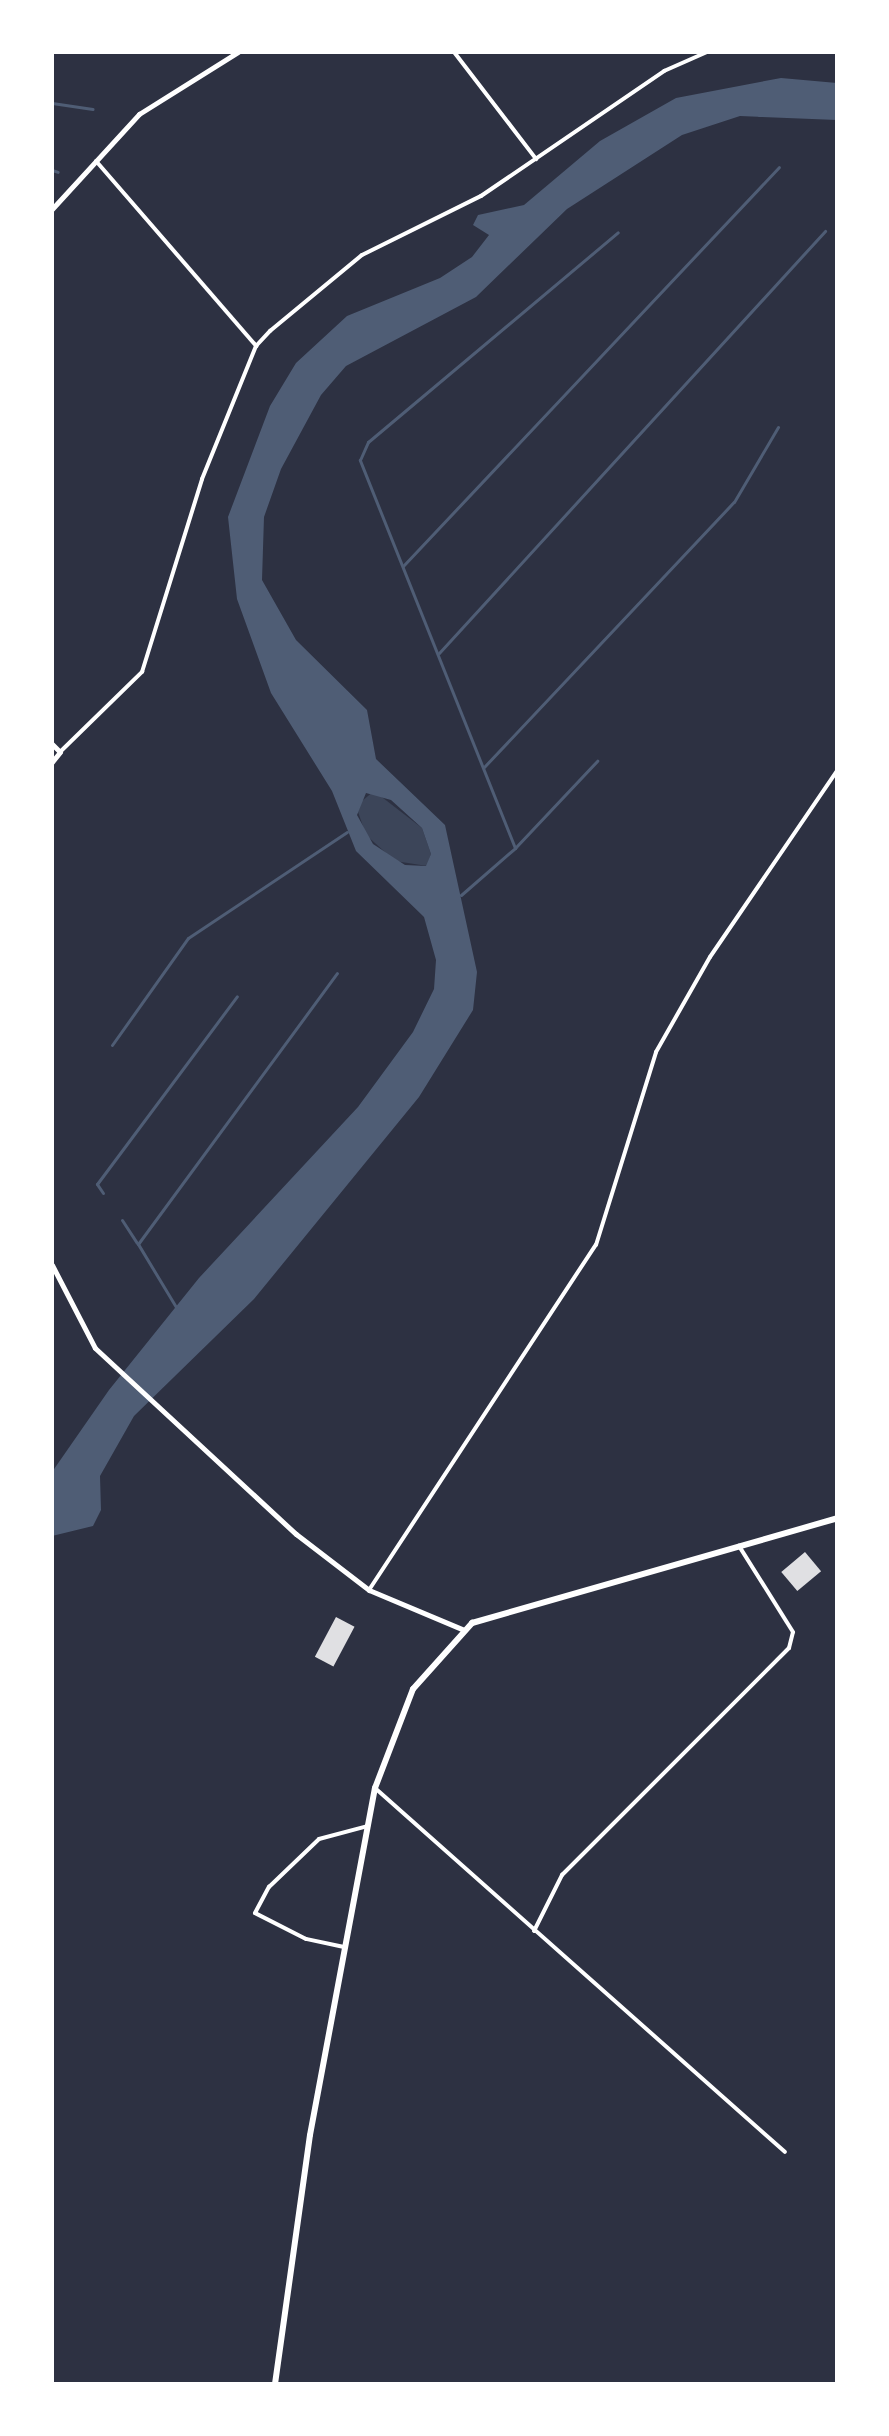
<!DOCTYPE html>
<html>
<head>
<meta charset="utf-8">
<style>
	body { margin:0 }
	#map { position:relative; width:889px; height:2436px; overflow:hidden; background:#2d3142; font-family:Roboto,sans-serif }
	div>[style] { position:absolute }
	.green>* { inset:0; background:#3c4559 }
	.water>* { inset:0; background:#4f5d75 }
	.stream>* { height:3px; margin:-1.5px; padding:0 1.5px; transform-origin:1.5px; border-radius:1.5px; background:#4f5d75 }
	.building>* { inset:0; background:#e0e0e3; transform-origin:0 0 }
	.minor>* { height:4px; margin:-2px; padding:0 2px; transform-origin:2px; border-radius:2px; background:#fff }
	.tertiary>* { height:5px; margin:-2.5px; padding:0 2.5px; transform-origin:2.5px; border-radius:2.5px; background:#fff }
	.secondary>* { height:6px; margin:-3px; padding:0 3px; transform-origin:3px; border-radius:3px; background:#fff }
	span { translate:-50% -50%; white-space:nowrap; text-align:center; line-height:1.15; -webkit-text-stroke:7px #fff; paint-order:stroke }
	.frame { position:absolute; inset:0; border:54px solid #fff; pointer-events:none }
</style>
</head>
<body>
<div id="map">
	<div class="green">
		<i style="clip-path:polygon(374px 791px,422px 828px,431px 854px,427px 866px,395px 861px,366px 835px,356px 806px)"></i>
	</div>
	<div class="water">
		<i style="clip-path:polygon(evenodd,781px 78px,837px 83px,837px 120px,740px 116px,682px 135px,567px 209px,476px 297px,346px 366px,321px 395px,281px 469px,264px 517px,262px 580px,296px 640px,367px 710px,376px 759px,445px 825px,477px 972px,473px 1010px,419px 1097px,254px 1299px,134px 1416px,100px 1476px,101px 1510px,93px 1526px,52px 1536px,52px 1472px,109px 1390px,199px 1278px,358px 1107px,413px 1032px,434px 989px,436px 960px,424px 917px,356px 851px,332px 791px,271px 693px,237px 599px,228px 517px,270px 406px,296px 363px,347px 316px,440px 278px,472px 257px,489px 235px,473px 225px,478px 215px,524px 205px,600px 141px,676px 98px,781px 78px,366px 793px,391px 800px,422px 828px,431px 854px,426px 866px,405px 865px,373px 844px,357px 815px,366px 793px)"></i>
	</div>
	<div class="stream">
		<i style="left:52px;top:103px;width:41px;rotate:8.3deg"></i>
		<i style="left:52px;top:170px;width:6px;rotate:18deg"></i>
		<i style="left:403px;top:566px;width:548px;rotate:-46.7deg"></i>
		<i style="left:439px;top:653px;width:572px;rotate:-47.55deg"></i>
		<i style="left:484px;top:767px;width:364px;rotate:-46.7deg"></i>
		<i style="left:734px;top:502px;width:87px;rotate:-59.6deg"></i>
		<i style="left:515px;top:848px;width:120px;rotate:-46.7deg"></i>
		<i style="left:461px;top:895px;width:72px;rotate:-41deg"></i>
		<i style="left:515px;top:848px;width:418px;rotate:-111.8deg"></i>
		<i style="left:360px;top:460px;width:20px;rotate:-66deg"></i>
		<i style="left:368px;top:442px;width:326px;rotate:-40deg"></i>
		<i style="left:112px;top:1045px;width:131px;rotate:-54.6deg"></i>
		<i style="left:188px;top:938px;width:191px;rotate:-33.7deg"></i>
		<i style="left:103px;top:1193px;width:11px;rotate:-124deg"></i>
		<i style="left:97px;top:1184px;width:234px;rotate:-53.3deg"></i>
		<i style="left:122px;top:1220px;width:27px;rotate:57deg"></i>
		<i style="left:176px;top:1307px;width:74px;rotate:-121.1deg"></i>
		<i style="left:138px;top:1244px;width:336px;rotate:-53.7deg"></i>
	</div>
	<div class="building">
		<i style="left:805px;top:1552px;width:25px;height:31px;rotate:50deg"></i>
		<i style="left:336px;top:1617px;width:21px;height:45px;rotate:28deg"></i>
	</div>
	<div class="minor">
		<i style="left:454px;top:52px;width:135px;rotate:52.5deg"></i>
		<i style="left:96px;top:161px;width:245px;rotate:49.1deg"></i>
		<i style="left:60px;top:752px;width:115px;rotate:-44.3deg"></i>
		<i style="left:142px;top:672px;width:202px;rotate:-72.7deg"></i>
		<i style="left:202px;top:479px;width:144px;rotate:-67.9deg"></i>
		<i style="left:256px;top:346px;width:21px;rotate:-47deg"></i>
		<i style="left:270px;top:331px;width:119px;rotate:-39.6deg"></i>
		<i style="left:362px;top:255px;width:133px;rotate:-26.4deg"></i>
		<i style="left:481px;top:196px;width:222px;rotate:-34.3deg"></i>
		<i style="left:664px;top:71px;width:47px;rotate:-23.8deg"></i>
		<i style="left:369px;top:1590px;width:413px;rotate:-56.7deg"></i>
		<i style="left:596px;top:1245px;width:202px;rotate:-72.7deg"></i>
		<i style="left:656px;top:1052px;width:109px;rotate:-60.4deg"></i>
		<i style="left:710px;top:957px;width:225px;rotate:-55.7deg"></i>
		<i style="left:375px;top:1788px;width:548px;rotate:41.6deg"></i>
		<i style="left:534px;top:1931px;width:63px;rotate:-63.4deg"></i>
		<i style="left:562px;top:1875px;width:321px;rotate:-45deg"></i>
		<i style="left:789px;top:1648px;width:16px;rotate:-76deg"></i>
		<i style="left:793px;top:1632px;width:102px;rotate:-122.1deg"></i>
		<i style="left:344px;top:1947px;width:39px;rotate:-168deg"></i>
		<i style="left:306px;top:1939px;width:57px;rotate:-153deg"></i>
		<i style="left:255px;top:1913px;width:30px;rotate:-62deg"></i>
		<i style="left:269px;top:1887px;width:69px;rotate:-43.8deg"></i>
		<i style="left:319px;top:1839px;width:51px;rotate:-14.9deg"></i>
	</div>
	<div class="tertiary">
		<i style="left:52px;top:209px;width:129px;rotate:-47.5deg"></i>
		<i style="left:139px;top:114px;width:117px;rotate:-32.1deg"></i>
		<i style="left:52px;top:744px;width:11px;rotate:45deg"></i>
		<i style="left:60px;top:752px;width:13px;rotate:129deg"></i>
		<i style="left:52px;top:1265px;width:93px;rotate:62.6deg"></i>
		<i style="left:95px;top:1348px;width:274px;rotate:42.8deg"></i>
		<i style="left:296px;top:1534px;width:92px;rotate:37.5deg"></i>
		<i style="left:369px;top:1590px;width:101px;rotate:22.8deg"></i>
	</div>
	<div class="secondary">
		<i style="left:275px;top:2384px;width:251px;rotate:-82deg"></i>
		<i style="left:310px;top:2135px;width:353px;rotate:-79.4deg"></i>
		<i style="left:375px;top:1788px;width:106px;rotate:-69deg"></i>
		<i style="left:413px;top:1689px;width:89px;rotate:-48.2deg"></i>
		<i style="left:472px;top:1623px;width:380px;rotate:-16deg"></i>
	</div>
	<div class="frame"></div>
</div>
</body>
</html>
